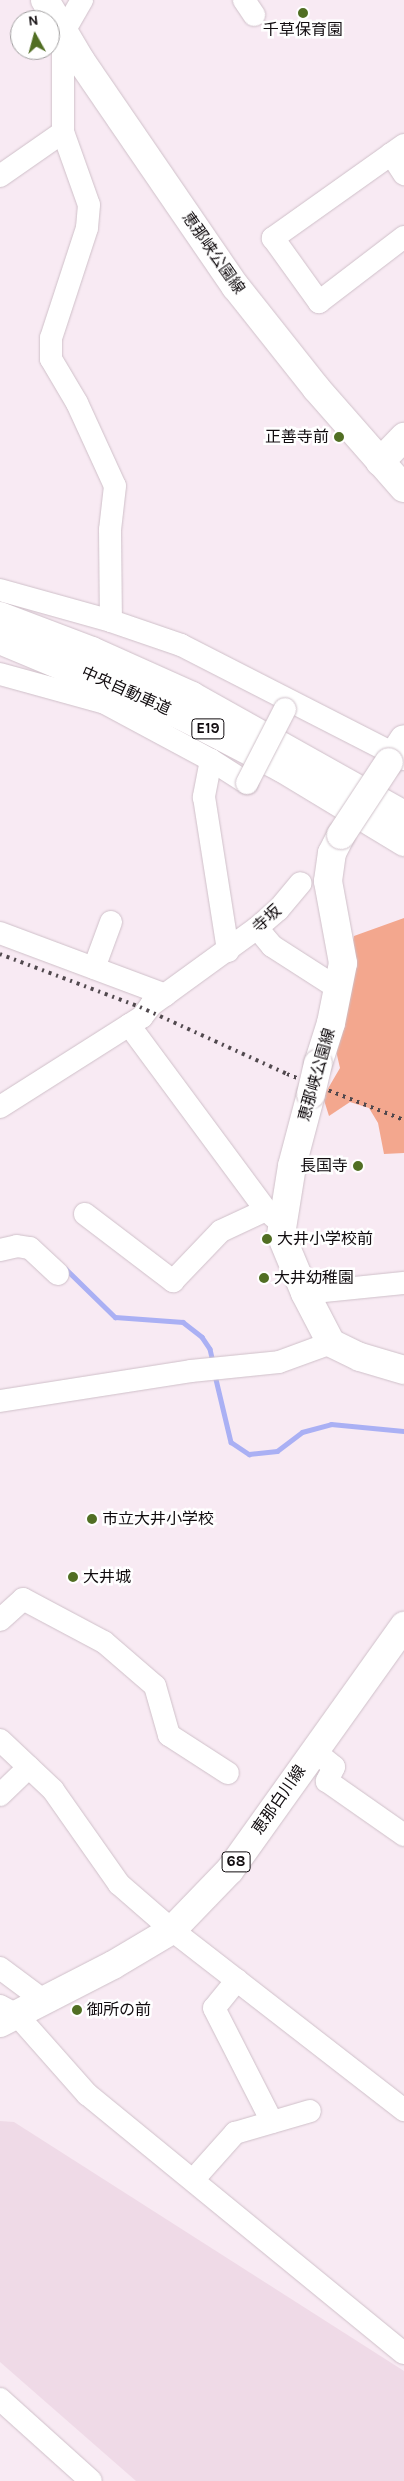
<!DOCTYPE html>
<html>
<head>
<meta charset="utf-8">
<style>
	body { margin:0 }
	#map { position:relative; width:404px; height:2481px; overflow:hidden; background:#f8eaf3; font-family:Karla,"Noto Sans JP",sans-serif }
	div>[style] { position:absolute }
	.built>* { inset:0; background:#efdae7 }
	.forest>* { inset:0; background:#f3a78e }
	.stream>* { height:4.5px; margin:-2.25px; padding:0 2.25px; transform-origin:2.25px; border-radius:2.25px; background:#aab0f4 }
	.roads { filter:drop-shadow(0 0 1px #cfc0c9) drop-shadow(0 0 1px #cfc0c9) }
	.minor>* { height:22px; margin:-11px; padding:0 11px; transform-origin:11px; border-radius:11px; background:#fff }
	.major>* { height:28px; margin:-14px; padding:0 14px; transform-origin:14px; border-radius:14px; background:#fff }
	.highway>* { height:28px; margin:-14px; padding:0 14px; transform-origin:14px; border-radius:14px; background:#fff }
	.rail>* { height:4px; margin-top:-2px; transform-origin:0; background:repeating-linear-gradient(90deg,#50484d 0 2.5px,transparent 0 7.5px) }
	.bridges { filter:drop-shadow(0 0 1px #cfc0c9) drop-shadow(0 0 1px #cfc0c9) }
	.minor-bridge>* { height:22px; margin:-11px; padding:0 11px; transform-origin:11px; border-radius:11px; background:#fff }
	.major-bridge>* { height:28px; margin:-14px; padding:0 14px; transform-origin:14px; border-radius:14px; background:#fff }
	.dots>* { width:14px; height:14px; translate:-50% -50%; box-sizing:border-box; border:2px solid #fff; border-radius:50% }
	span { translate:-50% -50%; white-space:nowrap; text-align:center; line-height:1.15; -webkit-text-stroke:5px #fff; paint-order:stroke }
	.shield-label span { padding:1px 4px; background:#fff; border:1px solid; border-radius:4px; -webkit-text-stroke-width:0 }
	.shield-label { font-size:15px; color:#110c0f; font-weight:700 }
	.poi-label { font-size:16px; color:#110c0f }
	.right { translate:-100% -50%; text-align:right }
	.left { translate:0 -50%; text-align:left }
	.street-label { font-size:16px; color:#110c0f }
	.north { position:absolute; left:10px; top:10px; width:50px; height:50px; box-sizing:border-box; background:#fff; border:1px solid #a09e9f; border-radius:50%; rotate:353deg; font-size:14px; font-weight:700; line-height:20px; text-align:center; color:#110c0f }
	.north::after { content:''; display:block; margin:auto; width:18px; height:22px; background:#516e23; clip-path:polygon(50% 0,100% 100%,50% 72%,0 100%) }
</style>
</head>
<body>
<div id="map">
	<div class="built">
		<i style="clip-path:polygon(0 2121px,14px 2122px,404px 2371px,404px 2481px,136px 2481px,0 2362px)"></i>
	</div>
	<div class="forest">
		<i style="clip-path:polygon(404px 918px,404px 1153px,384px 1154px,378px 1123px,369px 1108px,350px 1102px,329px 1116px,323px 1097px,340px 1068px,333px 1038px,354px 936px)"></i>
	</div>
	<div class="stream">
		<i style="left:66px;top:1269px;width:69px;rotate:44.4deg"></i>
		<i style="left:115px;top:1317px;width:68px;rotate:4.2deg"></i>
		<i style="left:183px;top:1322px;width:24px;rotate:38deg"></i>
		<i style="left:202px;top:1337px;width:14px;rotate:56deg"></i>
		<i style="left:210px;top:1349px;width:13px;rotate:77deg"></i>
		<i style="left:215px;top:1375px;width:69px;rotate:76.6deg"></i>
		<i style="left:231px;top:1442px;width:22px;rotate:34deg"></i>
		<i style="left:249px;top:1454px;width:28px;rotate:-6deg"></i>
		<i style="left:277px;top:1451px;width:31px;rotate:-37deg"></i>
		<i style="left:302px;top:1432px;width:30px;rotate:-15deg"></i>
		<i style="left:331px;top:1424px;width:73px;rotate:5.5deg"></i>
	</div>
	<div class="roads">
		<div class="minor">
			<i style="left:82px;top:0;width:38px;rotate:120deg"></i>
			<i style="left:63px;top:33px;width:99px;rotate:90deg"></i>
			<i style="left:63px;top:132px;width:77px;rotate:70.4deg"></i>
			<i style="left:89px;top:205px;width:23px;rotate:95deg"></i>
			<i style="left:87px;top:228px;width:116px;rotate:108.1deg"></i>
			<i style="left:51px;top:338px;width:21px;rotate:90deg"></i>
			<i style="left:51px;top:359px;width:51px;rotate:59.4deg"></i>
			<i style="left:77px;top:403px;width:91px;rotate:65.4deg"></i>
			<i style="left:115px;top:486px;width:44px;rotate:96.5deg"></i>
			<i style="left:110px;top:530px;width:91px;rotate:89.4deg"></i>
			<i style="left:244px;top:0;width:18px;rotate:56deg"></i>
			<i style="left:404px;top:145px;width:161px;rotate:144.6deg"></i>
			<i style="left:273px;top:238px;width:79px;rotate:54.3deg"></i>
			<i style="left:319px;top:302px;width:107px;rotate:-37.4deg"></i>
			<i style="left:391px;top:154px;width:24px;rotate:57deg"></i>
			<i style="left:0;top:176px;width:77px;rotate:-34.9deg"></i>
			<i style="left:0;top:590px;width:115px;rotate:15.6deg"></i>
			<i style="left:111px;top:621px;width:74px;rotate:18.9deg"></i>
			<i style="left:181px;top:645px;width:250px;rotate:27.1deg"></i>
			<i style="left:0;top:674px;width:109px;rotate:15.4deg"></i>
			<i style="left:105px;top:703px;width:120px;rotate:28.3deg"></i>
			<i style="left:211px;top:760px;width:43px;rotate:32.6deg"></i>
			<i style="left:211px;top:760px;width:38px;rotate:101deg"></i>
			<i style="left:204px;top:797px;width:156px;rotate:81.1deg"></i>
			<i style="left:257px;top:928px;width:23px;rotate:50deg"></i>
			<i style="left:272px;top:946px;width:80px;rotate:32.7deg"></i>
			<i style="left:0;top:933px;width:177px;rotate:20.5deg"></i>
			<i style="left:94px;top:968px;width:49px;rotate:-69.7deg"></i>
			<i style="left:129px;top:1025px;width:230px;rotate:53.5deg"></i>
			<i style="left:266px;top:1210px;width:23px;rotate:41deg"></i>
			<i style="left:0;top:1107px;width:168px;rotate:-32.4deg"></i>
			<i style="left:142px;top:1017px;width:15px;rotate:-53deg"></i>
			<i style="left:151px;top:1005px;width:131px;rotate:-36deg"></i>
			<i style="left:257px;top:928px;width:28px;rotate:-41deg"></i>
			<i style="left:278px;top:910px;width:35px;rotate:-50deg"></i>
			<i style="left:85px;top:1214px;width:111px;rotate:37.3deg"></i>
			<i style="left:173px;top:1281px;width:69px;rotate:-46.2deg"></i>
			<i style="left:221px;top:1231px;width:50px;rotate:-25deg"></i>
			<i style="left:0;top:1250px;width:17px;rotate:-13deg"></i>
			<i style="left:17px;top:1246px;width:13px;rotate:9deg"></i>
			<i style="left:30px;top:1248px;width:38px;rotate:43deg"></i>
			<i style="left:305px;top:1293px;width:100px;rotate:-5.8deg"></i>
			<i style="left:0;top:1401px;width:193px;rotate:-8.9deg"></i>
			<i style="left:191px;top:1371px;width:88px;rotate:-5.8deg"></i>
			<i style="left:279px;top:1362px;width:55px;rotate:-20.1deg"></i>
			<i style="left:0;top:1620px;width:31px;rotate:-42deg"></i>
			<i style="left:23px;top:1599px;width:92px;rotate:28deg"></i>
			<i style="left:104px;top:1642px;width:67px;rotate:40.8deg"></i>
			<i style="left:155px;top:1686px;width:51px;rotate:74.1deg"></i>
			<i style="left:169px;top:1735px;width:70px;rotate:32.8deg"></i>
			<i style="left:0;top:1740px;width:73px;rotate:43.3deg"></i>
			<i style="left:53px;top:1790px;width:115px;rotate:54.9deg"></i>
			<i style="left:119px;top:1884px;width:70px;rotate:41deg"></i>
			<i style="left:172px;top:1930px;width:294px;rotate:37.8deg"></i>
			<i style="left:323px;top:1758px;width:14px;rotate:39deg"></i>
			<i style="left:334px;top:1767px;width:16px;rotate:117deg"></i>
			<i style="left:327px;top:1781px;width:94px;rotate:35deg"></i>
			<i style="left:0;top:1795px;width:40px;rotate:-44deg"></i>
			<i style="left:0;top:1968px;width:54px;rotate:36.7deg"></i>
			<i style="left:237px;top:1980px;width:36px;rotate:129deg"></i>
			<i style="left:214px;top:2008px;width:128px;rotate:63deg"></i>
			<i style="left:0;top:2006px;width:19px;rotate:28deg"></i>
			<i style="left:17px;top:2015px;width:106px;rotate:48.5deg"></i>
			<i style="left:87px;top:2094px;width:409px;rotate:39.3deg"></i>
			<i style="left:194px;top:2179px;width:62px;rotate:-48.3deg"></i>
			<i style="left:235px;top:2133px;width:78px;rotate:-16.3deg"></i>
			<i style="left:0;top:2399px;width:122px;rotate:42deg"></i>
		</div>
		<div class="major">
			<i style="left:45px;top:0;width:71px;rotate:59.5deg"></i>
			<i style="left:81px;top:61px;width:274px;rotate:55.6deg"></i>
			<i style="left:236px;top:287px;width:129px;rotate:51.6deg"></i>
			<i style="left:316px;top:388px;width:133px;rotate:48.7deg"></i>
			<i style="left:380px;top:462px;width:35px;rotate:-46deg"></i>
			<i style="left:389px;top:762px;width:27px;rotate:-57deg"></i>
			<i style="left:318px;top:1064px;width:43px;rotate:-72.4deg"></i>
			<i style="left:331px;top:1023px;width:61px;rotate:-78.7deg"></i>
			<i style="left:343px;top:963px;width:83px;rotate:-100.4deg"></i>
			<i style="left:328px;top:881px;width:28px;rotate:-82deg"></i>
			<i style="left:332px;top:853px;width:20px;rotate:-63deg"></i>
			<i style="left:311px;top:1094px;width:74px;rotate:104.8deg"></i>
			<i style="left:292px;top:1166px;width:70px;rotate:99.1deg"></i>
			<i style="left:281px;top:1235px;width:63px;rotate:67.5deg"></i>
			<i style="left:305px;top:1293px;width:56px;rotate:62.5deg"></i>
			<i style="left:331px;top:1343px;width:32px;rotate:26deg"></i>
			<i style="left:360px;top:1357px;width:46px;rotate:16.5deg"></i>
			<i style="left:0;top:2023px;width:127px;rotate:-27.2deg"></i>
			<i style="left:113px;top:1965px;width:69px;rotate:-30.7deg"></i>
			<i style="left:172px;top:1930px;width:83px;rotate:-46deg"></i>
			<i style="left:230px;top:1870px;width:300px;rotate:-54.5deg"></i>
		</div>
		<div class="highway">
			<i style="left:0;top:616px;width:98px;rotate:20.8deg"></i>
			<i style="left:92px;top:651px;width:110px;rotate:24.2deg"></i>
			<i style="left:192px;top:696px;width:243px;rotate:29.3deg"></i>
			<i style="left:0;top:640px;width:199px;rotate:22.7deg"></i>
			<i style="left:184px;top:717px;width:110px;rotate:27.5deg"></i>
			<i style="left:282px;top:768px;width:143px;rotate:31.2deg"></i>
		</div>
	</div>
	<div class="rail">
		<i style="left:0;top:954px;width:150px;rotate:20.7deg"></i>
		<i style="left:140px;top:1007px;width:162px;rotate:24.5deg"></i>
		<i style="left:287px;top:1074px;width:126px;rotate:21.5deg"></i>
	</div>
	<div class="bridges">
		<div class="minor-bridge">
			<i style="left:247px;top:783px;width:83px;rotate:-62.8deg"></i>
		</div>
		<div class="major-bridge">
			<i style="left:341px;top:835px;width:87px;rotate:-56.7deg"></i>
			<i style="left:311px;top:1094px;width:31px;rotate:-77deg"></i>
		</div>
	</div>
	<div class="dots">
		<i style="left:303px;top:13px;background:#516e23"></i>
		<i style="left:339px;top:437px;background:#516e23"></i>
		<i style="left:358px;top:1166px;background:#516e23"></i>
		<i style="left:267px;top:1239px;background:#516e23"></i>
		<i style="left:264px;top:1278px;background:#516e23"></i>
		<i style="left:92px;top:1519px;background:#516e23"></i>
		<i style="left:73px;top:1577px;background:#516e23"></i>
		<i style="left:77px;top:2010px;background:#516e23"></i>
	</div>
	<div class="shield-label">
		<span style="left:208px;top:729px">E19</span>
		<span style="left:236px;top:1862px">68</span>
	</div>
	<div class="poi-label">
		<span style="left:303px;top:30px">千草保育園</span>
		<span class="right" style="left:329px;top:437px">正善寺前</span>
		<span class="right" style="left:348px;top:1166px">長国寺</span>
		<span class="left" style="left:277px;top:1239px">大井小学校前</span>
		<span class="left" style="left:274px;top:1278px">大井幼稚園</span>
		<span class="left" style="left:102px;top:1519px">市立大井小学校</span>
		<span class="left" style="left:83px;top:1577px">大井城</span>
		<span class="left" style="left:87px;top:2010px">御所の前</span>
	</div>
	<div class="street-label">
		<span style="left:213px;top:253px;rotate:55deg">恵那峡公園線</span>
		<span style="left:126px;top:691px;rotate:24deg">中央自動車道</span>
		<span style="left:267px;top:919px;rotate:-42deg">寺坂</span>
		<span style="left:317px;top:1075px;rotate:-74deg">恵那峡公園線</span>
		<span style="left:279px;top:1800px;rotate:-55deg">恵那白川線</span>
	</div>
	<div class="north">N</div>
</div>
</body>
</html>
